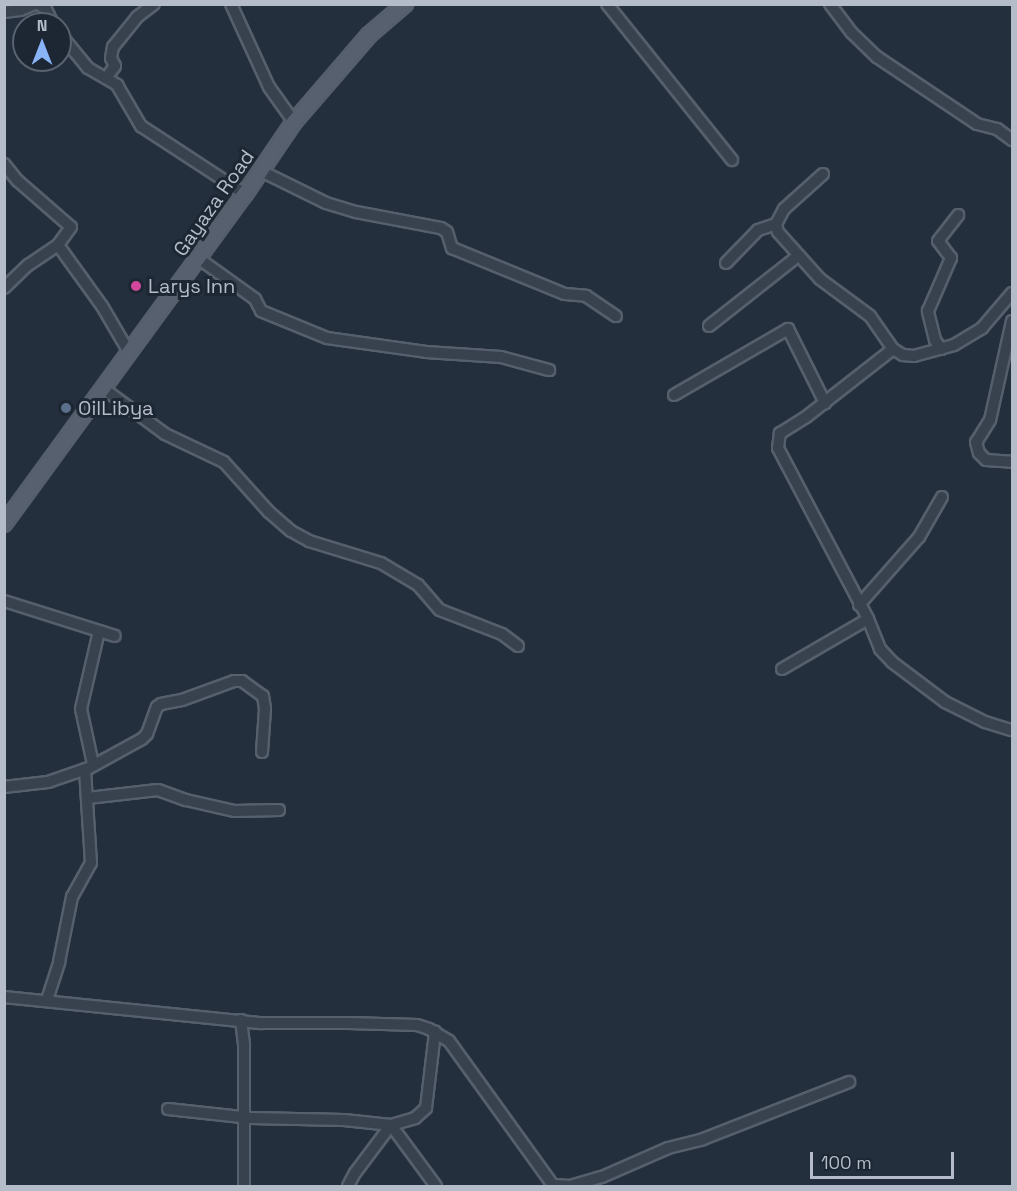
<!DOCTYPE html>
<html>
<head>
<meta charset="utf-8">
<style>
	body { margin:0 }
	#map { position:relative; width:1017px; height:1191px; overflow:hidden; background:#242f3e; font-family:"Space Grotesk",sans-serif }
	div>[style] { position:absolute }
	.roads { filter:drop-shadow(2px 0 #565f6c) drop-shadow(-2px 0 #565f6c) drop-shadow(0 2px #565f6c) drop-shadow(0 -2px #565f6c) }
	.minor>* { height:10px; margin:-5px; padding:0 5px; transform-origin:5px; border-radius:5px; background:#38414e }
	.major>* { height:14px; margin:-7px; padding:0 7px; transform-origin:7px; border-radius:7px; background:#56606e }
	.dots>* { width:16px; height:16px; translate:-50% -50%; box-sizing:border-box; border:3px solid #1d2633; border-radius:50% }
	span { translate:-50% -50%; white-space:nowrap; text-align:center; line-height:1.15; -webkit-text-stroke:6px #1d2633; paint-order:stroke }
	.street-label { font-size:20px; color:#b4bcc9 }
	.poi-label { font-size:20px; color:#b4bcc9 }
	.left { translate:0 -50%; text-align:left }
	.frame { position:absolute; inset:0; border:6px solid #b4bcc9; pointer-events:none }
	.north { position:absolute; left:12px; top:12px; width:60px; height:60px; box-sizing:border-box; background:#1d2633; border:2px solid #59626f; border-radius:50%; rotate:0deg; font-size:16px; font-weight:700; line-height:24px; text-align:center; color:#b4bcc9 }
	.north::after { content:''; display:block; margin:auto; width:21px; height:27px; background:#8ab4f8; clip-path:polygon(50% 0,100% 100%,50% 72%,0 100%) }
	.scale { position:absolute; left:810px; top:1152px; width:144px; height:27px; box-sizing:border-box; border:3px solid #b4bcc9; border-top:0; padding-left:8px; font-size:18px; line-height:21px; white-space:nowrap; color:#b4bcc9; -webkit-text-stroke:4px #1d2633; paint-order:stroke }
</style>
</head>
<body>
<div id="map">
	<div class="roads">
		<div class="minor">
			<i style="left:38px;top:4px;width:9px;rotate:32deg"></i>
			<i style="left:46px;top:9px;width:17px;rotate:65deg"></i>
			<i style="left:231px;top:4px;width:91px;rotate:65.4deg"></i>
			<i style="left:269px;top:87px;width:43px;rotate:54.5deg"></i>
			<i style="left:607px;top:4px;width:200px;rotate:51.3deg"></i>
			<i style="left:830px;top:4px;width:36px;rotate:53deg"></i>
			<i style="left:852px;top:33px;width:35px;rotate:44deg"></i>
			<i style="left:877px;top:57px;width:120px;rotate:33.8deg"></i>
			<i style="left:977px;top:124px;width:21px;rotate:14deg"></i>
			<i style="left:997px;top:129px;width:19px;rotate:36deg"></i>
			<i style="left:4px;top:12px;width:16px;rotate:-7deg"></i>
			<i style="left:20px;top:10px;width:16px;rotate:-22deg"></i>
			<i style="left:60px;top:34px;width:44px;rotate:50.5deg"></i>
			<i style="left:88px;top:68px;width:34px;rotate:30deg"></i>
			<i style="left:117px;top:85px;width:48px;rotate:59.7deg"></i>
			<i style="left:141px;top:126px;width:124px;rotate:33.2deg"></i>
			<i style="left:106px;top:78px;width:15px;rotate:-53deg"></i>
			<i style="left:115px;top:66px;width:9px;rotate:-117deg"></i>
			<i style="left:111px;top:58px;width:11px;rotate:-80deg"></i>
			<i style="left:113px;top:47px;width:38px;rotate:-51deg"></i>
			<i style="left:137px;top:17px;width:21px;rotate:-37deg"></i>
			<i style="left:4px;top:164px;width:22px;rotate:51deg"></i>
			<i style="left:18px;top:181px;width:70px;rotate:41deg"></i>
			<i style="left:71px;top:227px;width:22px;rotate:126deg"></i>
			<i style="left:58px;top:245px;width:36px;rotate:146deg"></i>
			<i style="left:28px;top:265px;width:33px;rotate:136deg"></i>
			<i style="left:261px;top:171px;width:72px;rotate:26.2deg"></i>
			<i style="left:326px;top:203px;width:31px;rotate:17deg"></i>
			<i style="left:356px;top:212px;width:86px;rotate:10.7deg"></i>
			<i style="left:441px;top:228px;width:7px;rotate:34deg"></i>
			<i style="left:447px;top:232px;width:17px;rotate:73deg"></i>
			<i style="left:452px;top:248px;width:122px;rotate:22.2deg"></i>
			<i style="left:565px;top:294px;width:21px;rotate:5deg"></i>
			<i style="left:586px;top:296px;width:36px;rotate:34deg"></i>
			<i style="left:823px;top:174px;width:52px;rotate:138.1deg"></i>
			<i style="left:784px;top:209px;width:17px;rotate:118deg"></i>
			<i style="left:776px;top:224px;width:8px;rotate:76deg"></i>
			<i style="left:778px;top:232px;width:63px;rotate:48.2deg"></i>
			<i style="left:820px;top:279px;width:62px;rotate:36.5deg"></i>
			<i style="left:870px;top:316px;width:40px;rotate:55.1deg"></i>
			<i style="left:893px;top:349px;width:12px;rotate:31deg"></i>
			<i style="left:903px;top:355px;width:11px;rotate:5deg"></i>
			<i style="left:914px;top:356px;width:41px;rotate:-15.4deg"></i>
			<i style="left:954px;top:345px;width:33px;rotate:-31deg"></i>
			<i style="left:982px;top:328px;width:46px;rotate:-49.4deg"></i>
			<i style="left:58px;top:245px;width:75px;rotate:54.2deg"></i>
			<i style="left:102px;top:306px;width:53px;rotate:59.6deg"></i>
			<i style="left:198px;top:258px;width:70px;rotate:35.7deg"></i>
			<i style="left:255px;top:299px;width:13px;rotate:63deg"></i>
			<i style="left:261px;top:311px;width:71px;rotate:22.2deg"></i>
			<i style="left:327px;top:338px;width:100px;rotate:8deg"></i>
			<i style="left:426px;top:352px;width:75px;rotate:3.8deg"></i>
			<i style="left:501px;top:357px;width:50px;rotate:15.2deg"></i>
			<i style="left:726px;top:263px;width:46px;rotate:-45.9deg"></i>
			<i style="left:758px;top:230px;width:19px;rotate:-18deg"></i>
			<i style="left:1012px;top:321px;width:101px;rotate:102.5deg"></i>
			<i style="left:990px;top:420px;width:26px;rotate:122deg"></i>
			<i style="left:976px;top:442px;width:11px;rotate:75deg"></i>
			<i style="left:979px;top:453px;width:10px;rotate:45deg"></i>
			<i style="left:986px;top:460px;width:26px;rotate:4deg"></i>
			<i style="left:709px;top:326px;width:113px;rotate:-38.2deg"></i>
			<i style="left:893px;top:349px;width:110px;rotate:142deg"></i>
			<i style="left:806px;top:417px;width:31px;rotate:148deg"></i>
			<i style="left:780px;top:433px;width:15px;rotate:98deg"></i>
			<i style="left:778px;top:448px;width:193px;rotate:62.2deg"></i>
			<i style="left:868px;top:619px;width:32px;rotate:68deg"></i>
			<i style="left:880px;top:649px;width:18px;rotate:47deg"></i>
			<i style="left:892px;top:662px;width:66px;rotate:37deg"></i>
			<i style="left:945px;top:702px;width:45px;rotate:26.6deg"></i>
			<i style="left:985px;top:722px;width:28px;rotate:17deg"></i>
			<i style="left:941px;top:349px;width:11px;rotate:-124deg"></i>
			<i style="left:935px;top:340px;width:30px;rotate:-104deg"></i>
			<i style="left:928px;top:311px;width:58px;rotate:-66.5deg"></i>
			<i style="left:951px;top:258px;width:21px;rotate:-127deg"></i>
			<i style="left:938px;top:241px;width:33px;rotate:-52deg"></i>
			<i style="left:104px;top:389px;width:76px;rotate:36.4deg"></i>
			<i style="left:165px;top:434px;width:65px;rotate:25.4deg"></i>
			<i style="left:224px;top:462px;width:67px;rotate:48deg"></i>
			<i style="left:269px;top:512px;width:29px;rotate:41deg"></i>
			<i style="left:291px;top:531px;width:21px;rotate:29deg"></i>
			<i style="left:309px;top:541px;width:75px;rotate:17deg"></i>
			<i style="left:381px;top:563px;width:43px;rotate:30.7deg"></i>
			<i style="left:418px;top:585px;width:33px;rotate:49deg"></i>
			<i style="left:440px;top:610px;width:66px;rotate:21.2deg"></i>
			<i style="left:502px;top:634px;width:20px;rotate:37deg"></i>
			<i style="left:674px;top:395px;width:132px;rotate:-30.1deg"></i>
			<i style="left:788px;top:329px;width:83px;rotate:63.4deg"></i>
			<i style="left:4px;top:601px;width:116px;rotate:17.5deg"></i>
			<i style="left:859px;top:605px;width:91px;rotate:-48.6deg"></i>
			<i style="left:919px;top:537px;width:46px;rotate:-60.1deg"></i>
			<i style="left:782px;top:669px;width:99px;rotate:-30.2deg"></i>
			<i style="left:93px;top:764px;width:56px;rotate:-102.3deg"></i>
			<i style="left:81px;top:709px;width:80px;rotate:-77deg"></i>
			<i style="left:4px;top:787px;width:44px;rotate:-6.5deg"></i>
			<i style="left:48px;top:782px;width:43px;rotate:-18.9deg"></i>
			<i style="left:89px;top:768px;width:60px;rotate:-28.7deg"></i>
			<i style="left:142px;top:739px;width:7px;rotate:-45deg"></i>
			<i style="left:147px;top:734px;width:29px;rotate:-70deg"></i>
			<i style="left:157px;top:707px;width:5px;rotate:-37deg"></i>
			<i style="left:161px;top:704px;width:21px;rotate:-11deg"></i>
			<i style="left:182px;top:700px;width:55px;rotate:-20.1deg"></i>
			<i style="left:234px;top:681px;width:8px"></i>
			<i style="left:242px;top:681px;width:26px;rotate:36deg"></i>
			<i style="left:263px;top:696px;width:13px;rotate:81deg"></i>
			<i style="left:265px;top:709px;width:43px;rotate:94deg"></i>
			<i style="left:88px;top:798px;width:70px;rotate:-6.5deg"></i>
			<i style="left:158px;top:790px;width:30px;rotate:20deg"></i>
			<i style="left:186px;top:800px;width:49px;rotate:12.9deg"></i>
			<i style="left:234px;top:811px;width:45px;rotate:-1.3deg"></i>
			<i style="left:4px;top:997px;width:259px;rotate:5.8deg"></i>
			<i style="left:262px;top:1023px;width:87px"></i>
			<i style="left:349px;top:1023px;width:68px;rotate:1.7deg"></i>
			<i style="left:417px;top:1025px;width:13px;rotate:18deg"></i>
			<i style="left:429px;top:1029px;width:23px;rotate:31deg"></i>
			<i style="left:449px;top:1041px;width:178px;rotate:54.2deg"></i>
			<i style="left:553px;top:1185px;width:17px;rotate:3deg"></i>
			<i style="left:570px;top:1186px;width:33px;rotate:-16deg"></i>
			<i style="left:602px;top:1177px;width:72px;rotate:-23.7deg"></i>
			<i style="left:668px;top:1148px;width:36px;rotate:-14deg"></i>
			<i style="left:703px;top:1139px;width:157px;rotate:-21.3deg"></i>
			<i style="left:47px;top:1000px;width:40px;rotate:-72deg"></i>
			<i style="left:59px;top:962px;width:66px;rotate:-78.7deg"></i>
			<i style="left:72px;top:897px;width:39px;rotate:-61deg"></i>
			<i style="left:91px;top:863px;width:94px;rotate:-93.7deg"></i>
			<i style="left:241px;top:1020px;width:26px;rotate:83deg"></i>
			<i style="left:244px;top:1046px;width:140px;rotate:90deg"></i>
			<i style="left:168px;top:1109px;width:83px;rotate:6.2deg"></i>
			<i style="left:251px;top:1118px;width:93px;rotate:1.2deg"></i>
			<i style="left:344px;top:1120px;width:47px;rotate:6.1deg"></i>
			<i style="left:391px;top:1125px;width:76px;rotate:53.6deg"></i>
			<i style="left:348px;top:1186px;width:15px;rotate:-62deg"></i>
			<i style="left:355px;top:1173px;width:60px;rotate:-53.1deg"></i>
			<i style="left:391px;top:1125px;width:25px;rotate:-16deg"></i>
			<i style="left:415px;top:1118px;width:15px;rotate:-42deg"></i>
			<i style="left:426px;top:1108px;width:77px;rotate:-83.2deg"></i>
		</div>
		<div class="major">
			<i style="left:4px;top:524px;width:409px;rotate:-53.9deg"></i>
			<i style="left:245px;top:194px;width:87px;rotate:-55.8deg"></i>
			<i style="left:294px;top:122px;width:115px;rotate:-49.2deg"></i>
			<i style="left:369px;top:35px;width:48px;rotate:-40.7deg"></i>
		</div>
	</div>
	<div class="dots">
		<i style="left:136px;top:286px;background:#d1479c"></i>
		<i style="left:66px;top:408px;background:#5c6f8a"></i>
	</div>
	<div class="street-label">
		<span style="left:214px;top:203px;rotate:-55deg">Gayaza Road</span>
	</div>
	<div class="poi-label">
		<span class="left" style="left:148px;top:286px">Larys Inn</span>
		<span class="left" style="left:78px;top:408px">OilLibya</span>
	</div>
	<div class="frame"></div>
	<div class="north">N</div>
	<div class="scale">100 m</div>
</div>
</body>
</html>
